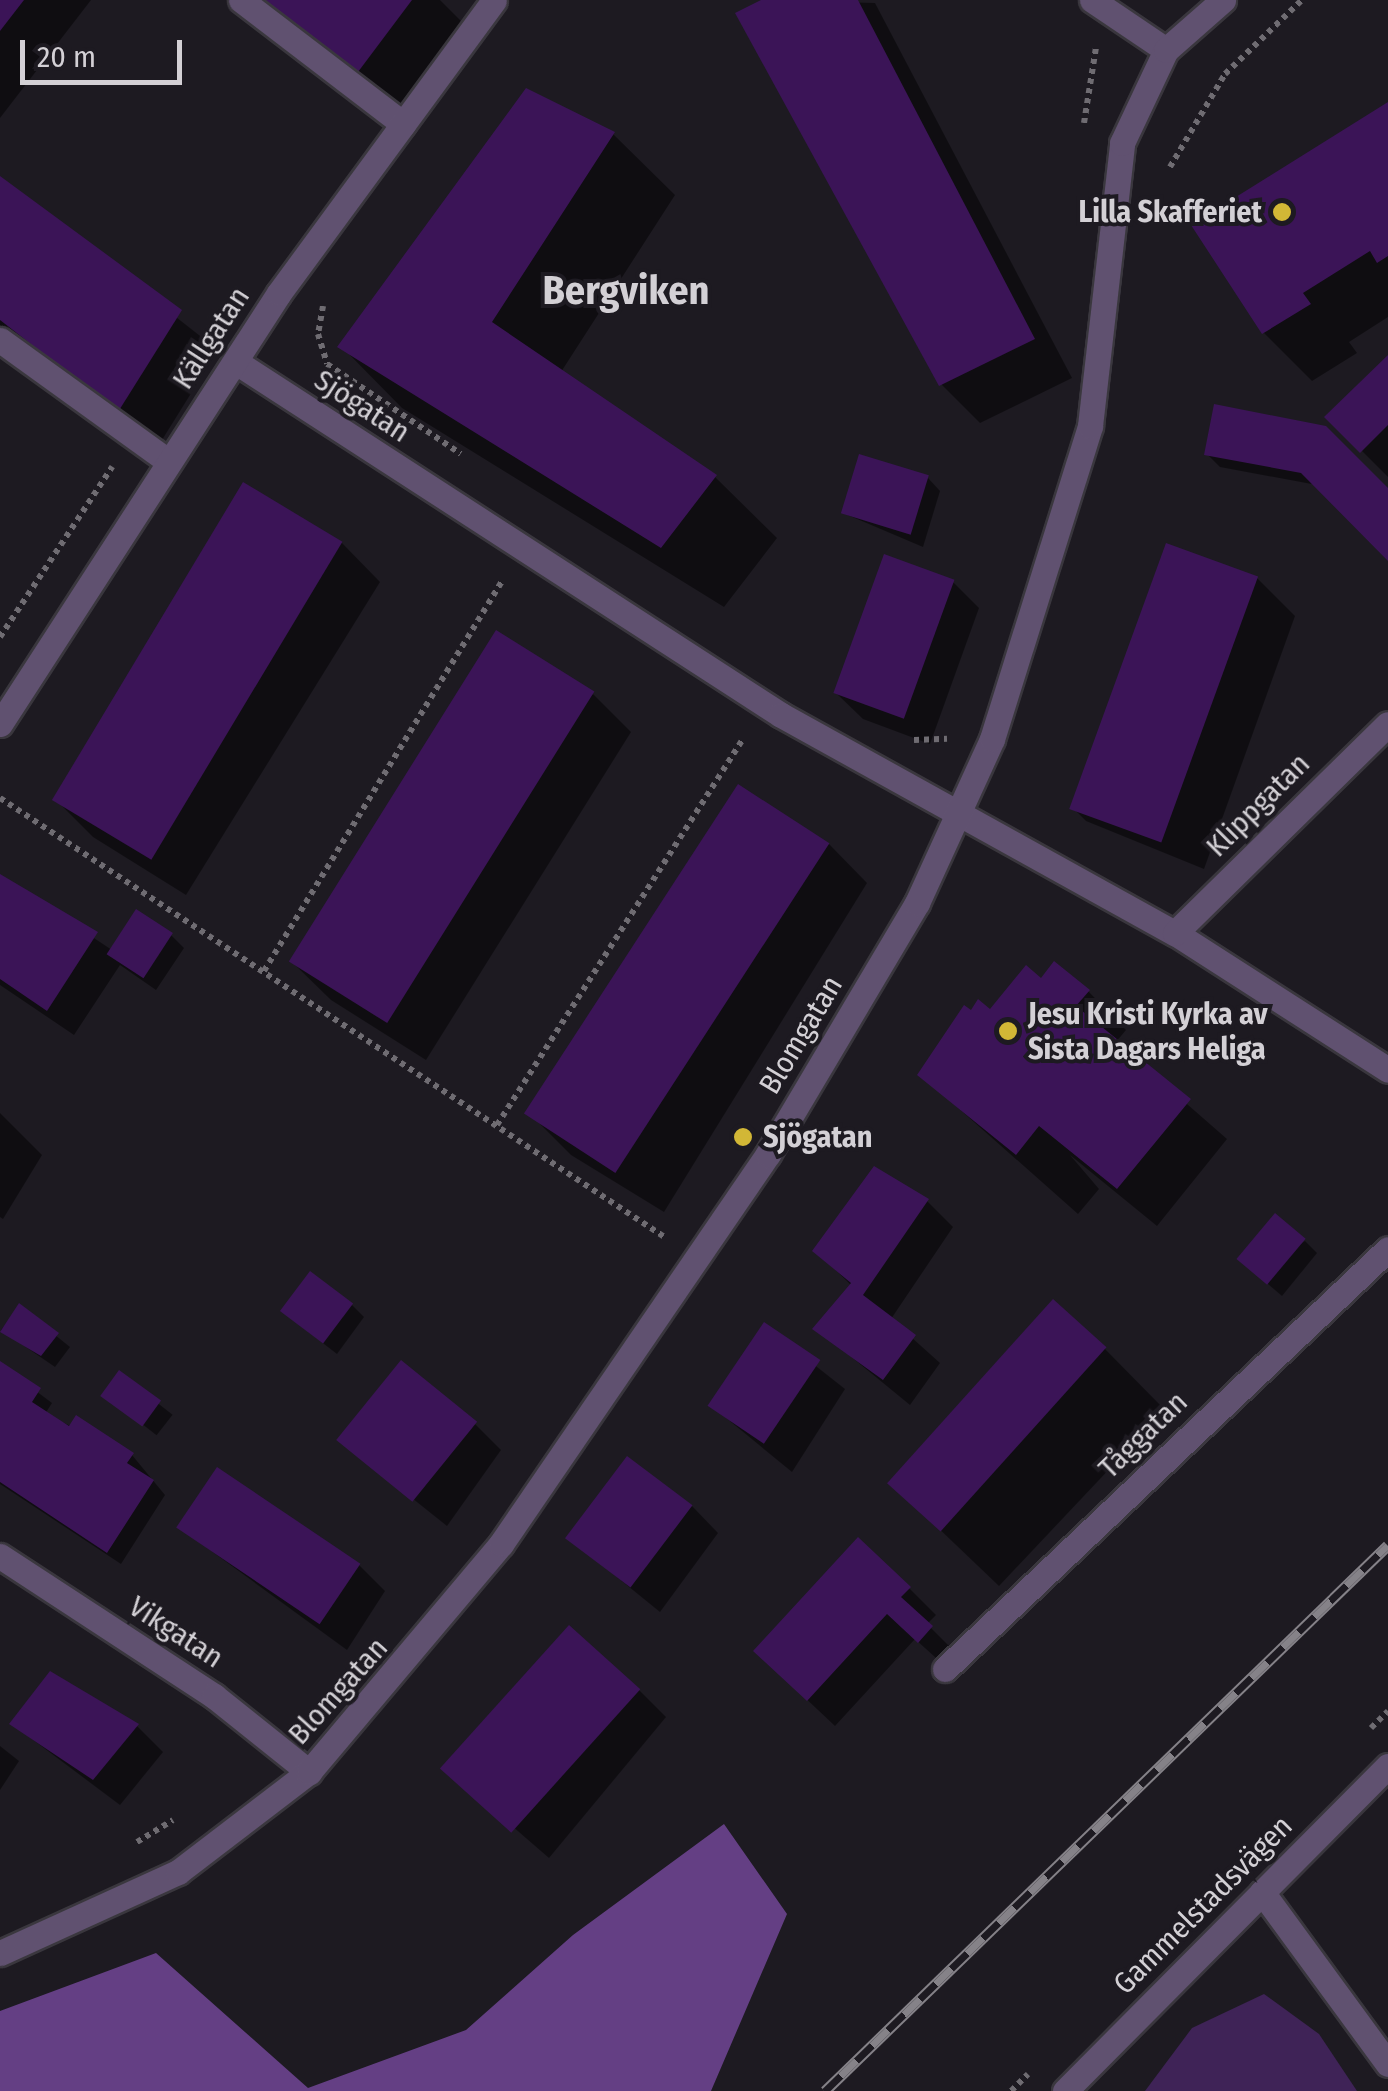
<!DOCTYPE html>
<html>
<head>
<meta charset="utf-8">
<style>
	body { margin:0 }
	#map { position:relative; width:1388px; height:2091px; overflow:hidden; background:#1d1a21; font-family:"Fira Sans Condensed",sans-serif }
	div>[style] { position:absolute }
	.green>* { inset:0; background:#3f2357 }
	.forest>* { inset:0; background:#643f84 }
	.shadow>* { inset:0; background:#0007; transform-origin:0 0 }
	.building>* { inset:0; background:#3b1457; transform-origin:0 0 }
	.path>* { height:6px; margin-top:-3px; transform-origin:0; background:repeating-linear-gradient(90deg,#6f6c72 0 5px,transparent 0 10px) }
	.roads { filter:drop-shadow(2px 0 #3a373e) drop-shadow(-2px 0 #3a373e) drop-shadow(0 2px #3a373e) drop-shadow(0 -2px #3a373e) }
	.minor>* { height:25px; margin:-12.5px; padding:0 12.5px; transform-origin:12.5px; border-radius:12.5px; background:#605170 }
	.rail>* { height:11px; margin-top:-5.5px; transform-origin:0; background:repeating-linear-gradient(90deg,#1d1a21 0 22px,#858288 0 44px); box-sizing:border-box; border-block:2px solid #858288 }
	.dots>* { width:28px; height:28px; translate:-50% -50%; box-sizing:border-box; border:5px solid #1d1a21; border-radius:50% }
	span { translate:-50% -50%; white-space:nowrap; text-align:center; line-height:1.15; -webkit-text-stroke:8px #1d1a21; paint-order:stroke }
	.poi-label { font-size:30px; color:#d3d0d5; font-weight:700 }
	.right { translate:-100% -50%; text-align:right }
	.left { translate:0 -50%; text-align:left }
	.street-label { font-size:30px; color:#d3d0d5 }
	.district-label { font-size:40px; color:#d3d0d5; font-weight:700 }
	.scale { position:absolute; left:20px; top:40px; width:162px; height:45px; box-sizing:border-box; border:5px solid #d3d0d5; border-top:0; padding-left:12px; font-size:30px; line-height:35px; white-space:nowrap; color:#d3d0d5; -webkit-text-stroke:8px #1d1a21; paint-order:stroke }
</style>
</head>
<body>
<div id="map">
	<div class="green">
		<i style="clip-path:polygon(1264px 1994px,1319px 2034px,1357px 2091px,1145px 2091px,1192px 2028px)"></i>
	</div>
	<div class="forest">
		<i style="clip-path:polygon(724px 1824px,787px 1914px,711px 2091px,0 2091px,0 2011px,156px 1953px,308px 2088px,466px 2030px,573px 1935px)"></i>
	</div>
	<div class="shadow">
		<i style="clip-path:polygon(0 0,91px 0,0 118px)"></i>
		<i style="clip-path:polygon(254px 0,440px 0,462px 22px,397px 109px)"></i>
		<i style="clip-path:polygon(766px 0,875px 3px,1072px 378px,980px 423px,942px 385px,738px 14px)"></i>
		<i style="clip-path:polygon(1388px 105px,1388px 317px,1349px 342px,1357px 353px,1312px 381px,1264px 333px,1195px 225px)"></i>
		<i style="clip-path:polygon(613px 134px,675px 195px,561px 372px,715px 477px,777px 538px,724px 607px,402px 408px,341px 346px)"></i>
		<i style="clip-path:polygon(0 179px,218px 350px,157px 448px,0 326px)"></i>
		<i style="clip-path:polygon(1388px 358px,1388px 477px,1362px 451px)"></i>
		<i style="clip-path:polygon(1216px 407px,1388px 492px,1388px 557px,1317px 485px,1220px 467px,1207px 454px)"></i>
		<i style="clip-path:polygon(928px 478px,940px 491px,923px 547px,843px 513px)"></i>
		<i style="clip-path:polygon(244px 485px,342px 543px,380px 582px,186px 895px,93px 837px,54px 798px)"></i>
		<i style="clip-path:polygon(1257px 578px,1295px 616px,1204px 869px,1086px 821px,1073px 808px)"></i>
		<i style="clip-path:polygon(953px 582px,979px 608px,930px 744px,863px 719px,836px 693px)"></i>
		<i style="clip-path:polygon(593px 694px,631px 732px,426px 1060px,331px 1000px,292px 962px)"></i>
		<i style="clip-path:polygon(829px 844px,867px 883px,664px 1212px,571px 1155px,533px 1117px)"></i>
		<i style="clip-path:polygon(0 876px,112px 950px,171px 935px,184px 948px,156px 990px,120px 965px,74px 1035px,0 985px)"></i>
		<i style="clip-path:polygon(1041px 981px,1088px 991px,1126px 1030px,1116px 1042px,1227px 1139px,1157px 1226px,1070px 1155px,1099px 1189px,1078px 1214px,921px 1075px,971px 1014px,991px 1013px)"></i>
		<i style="clip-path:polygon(0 1113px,42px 1155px,3px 1219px,0 1217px)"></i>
		<i style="clip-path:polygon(927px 1201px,953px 1227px,891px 1319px,940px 1363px,910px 1405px,816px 1328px,852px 1286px,816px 1251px)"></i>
		<i style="clip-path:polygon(1305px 1241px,1317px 1253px,1282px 1296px,1253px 1271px)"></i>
		<i style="clip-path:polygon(352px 1305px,364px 1317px,337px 1354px,293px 1320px)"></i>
		<i style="clip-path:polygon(19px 1306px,70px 1347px,55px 1367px,1px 1330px)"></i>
		<i style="clip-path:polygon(765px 1326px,845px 1389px,792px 1472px,714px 1408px)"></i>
		<i style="clip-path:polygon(1104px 1348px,1165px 1410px,999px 1586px,889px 1481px)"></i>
		<i style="clip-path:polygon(0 1364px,52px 1403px,45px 1414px,132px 1455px,165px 1495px,121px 1564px,0 1484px)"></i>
		<i style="left:119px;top:1373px;width:68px;height:26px;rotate:38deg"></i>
		<i style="clip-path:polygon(475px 1424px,501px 1450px,447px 1526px,343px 1443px)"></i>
		<i style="clip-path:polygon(692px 1506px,718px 1533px,660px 1612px,570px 1539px)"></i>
		<i style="clip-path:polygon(177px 1526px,359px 1565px,385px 1591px,347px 1650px)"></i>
		<i style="clip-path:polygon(909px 1588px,936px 1615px,927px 1624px,957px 1654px,946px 1667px,915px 1639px,835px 1726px,783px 1677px)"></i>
		<i style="clip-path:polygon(639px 1690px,666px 1717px,549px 1858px,452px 1774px)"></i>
		<i style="clip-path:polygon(12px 1724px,137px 1726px,163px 1752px,120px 1805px)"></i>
		<i style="clip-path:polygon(0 1746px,19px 1761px,0 1790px)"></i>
	</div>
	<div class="building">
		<i style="clip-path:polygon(0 0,24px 0,0 31px)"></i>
		<i style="clip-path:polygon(262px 0,412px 0,358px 72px)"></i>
		<i style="clip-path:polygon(761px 0,858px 0,1035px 339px,939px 386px,735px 13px)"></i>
		<i style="clip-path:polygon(526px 88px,615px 132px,492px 322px,717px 475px,661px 548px,337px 347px)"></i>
		<i style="clip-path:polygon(1388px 102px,1388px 256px,1377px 263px,1370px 251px,1303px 293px,1311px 304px,1262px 334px,1191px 225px)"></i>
		<i style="clip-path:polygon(0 176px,182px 310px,118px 412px,0 320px)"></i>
		<i style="clip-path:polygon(1388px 355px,1388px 425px,1360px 453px,1324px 417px)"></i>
		<i style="clip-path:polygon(1214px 404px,1326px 426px,1388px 488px,1388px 561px,1301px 473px,1204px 455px)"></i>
		<i style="left:859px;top:454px;width:73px;height:62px;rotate:17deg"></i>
		<i style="left:243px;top:482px;width:116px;height:371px;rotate:31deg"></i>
		<i style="left:1166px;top:543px;width:98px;height:283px;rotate:20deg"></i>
		<i style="left:884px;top:554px;width:75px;height:148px;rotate:20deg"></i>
		<i style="left:496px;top:630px;width:116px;height:391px;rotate:32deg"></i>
		<i style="left:738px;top:784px;width:109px;height:393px;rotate:33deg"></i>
		<i style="clip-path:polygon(0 874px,98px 932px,47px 1011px,0 979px)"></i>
		<i style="left:136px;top:909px;width:44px;height:54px;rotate:33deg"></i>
		<i style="clip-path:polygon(1054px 961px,1090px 990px,1076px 1006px,1191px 1099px,1117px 1189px,1039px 1126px,1016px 1155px,917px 1075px,964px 1005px,971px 1010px,978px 999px,990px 1009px,1026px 965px,1041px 978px)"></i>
		<i style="clip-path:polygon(874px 1166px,929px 1199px,863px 1295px,916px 1335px,883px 1380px,812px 1329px,851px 1283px,812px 1251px)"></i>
		<i style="left:1275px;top:1213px;width:40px;height:60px;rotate:40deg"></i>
		<i style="left:310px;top:1271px;width:54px;height:50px;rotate:37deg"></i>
		<i style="left:1053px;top:1299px;width:72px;height:248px;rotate:42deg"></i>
		<i style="clip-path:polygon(19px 1303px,59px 1333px,41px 1356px,0 1332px)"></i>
		<i style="left:764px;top:1322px;width:68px;height:101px;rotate:34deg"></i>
		<i style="left:401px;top:1360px;width:98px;height:103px;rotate:39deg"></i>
		<i style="clip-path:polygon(0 1361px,41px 1388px,32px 1402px,69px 1426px,76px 1415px,134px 1453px,127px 1463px,154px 1480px,107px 1553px,0 1482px)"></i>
		<i style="left:119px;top:1370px;width:52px;height:32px;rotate:36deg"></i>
		<i style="left:627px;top:1456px;width:82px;height:103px;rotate:37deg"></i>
		<i style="left:217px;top:1467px;width:173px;height:73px;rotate:34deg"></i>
		<i style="clip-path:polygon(858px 1537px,911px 1587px,901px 1597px,933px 1626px,918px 1643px,887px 1614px,807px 1701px,753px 1651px)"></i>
		<i style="left:569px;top:1625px;width:96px;height:193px;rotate:42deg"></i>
		<i style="clip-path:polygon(50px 1671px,139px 1724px,93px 1780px,9px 1724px)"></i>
	</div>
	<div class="path">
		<i style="left:1084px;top:123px;width:77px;rotate:-81deg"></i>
		<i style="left:1170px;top:167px;width:108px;rotate:-59.4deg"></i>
		<i style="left:1225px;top:74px;width:107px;rotate:-43.9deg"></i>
		<i style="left:323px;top:306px;width:28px;rotate:100deg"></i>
		<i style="left:318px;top:334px;width:31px;rotate:73deg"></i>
		<i style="left:327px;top:364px;width:161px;rotate:33.9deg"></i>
		<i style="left:0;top:637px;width:204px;rotate:-56.6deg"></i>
		<i style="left:914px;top:740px;width:33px;rotate:-2deg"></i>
		<i style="left:0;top:798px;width:795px;rotate:33.45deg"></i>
		<i style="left:264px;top:971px;width:458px;rotate:-58.6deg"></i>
		<i style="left:497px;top:1125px;width:459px;rotate:-57.5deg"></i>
		<i style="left:1371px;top:1728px;width:24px;rotate:-45deg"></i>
		<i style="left:137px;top:1842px;width:42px;rotate:-31.4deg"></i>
		<i style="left:1011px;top:2091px;width:24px;rotate:-45deg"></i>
	</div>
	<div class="roads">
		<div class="minor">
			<i style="left:241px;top:0;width:204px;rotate:37.4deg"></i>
			<i style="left:1092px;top:0;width:89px;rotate:34deg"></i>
			<i style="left:0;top:340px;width:207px;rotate:35.8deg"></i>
			<i style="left:236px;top:362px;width:649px;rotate:32.93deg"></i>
			<i style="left:781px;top:715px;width:450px;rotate:29deg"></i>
			<i style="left:1175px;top:933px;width:253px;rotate:32.7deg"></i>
			<i style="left:0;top:724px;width:513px;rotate:-57.08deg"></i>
			<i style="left:279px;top:293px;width:363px;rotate:-53.7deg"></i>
			<i style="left:1175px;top:933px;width:298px;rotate:-44.5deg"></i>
			<i style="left:0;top:1556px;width:256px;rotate:33.2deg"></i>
			<i style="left:214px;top:1696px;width:122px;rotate:38.7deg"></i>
			<i style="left:945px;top:1669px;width:610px;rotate:-43.47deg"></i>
			<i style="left:1262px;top:1892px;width:213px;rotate:53.8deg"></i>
			<i style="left:0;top:1953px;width:196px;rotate:-24.5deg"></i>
			<i style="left:178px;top:1872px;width:165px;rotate:-37.4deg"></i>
			<i style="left:309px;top:1772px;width:298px;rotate:-49.9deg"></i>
			<i style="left:501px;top:1544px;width:473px;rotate:-55.6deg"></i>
			<i style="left:768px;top:1154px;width:292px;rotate:-59.3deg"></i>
			<i style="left:917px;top:903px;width:180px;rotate:-65.4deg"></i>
			<i style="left:992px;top:739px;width:328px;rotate:-72.6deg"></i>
			<i style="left:1090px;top:426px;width:285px;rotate:-83.5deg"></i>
			<i style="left:1122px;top:143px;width:103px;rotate:-64.7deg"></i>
			<i style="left:1166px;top:50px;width:76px;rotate:-41.3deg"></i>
			<i style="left:1065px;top:2091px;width:458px;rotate:-45.2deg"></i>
		</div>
	</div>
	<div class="rail">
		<i style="left:825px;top:2091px;width:784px;rotate:-44.12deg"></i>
	</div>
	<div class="dots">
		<i style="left:1282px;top:212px;background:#d2b736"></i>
		<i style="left:1008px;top:1031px;background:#d2b736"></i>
		<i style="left:743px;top:1137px;background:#d2b736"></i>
	</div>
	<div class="poi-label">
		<span class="right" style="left:1262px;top:212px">Lilla Skafferiet</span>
		<span class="left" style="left:1028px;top:1031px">Jesu Kristi Kyrka av<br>Sista Dagars Heliga</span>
		<span class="left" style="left:763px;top:1137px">Sjögatan</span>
	</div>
	<div class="street-label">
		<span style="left:211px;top:338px;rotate:-57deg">Källgatan</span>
		<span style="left:362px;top:406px;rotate:33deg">Sjögatan</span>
		<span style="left:1258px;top:805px;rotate:-45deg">Klippgatan</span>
		<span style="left:801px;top:1035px;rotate:-59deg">Blomgatan</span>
		<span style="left:1143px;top:1435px;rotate:-44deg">Tåggatan</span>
		<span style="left:176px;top:1632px;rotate:33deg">Vikgatan</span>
		<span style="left:338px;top:1691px;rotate:-48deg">Blomgatan</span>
		<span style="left:1203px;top:1905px;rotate:-45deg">Gammelstadsvägen</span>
	</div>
	<div class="district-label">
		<span style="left:626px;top:291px">Bergviken</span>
	</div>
	<div class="scale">20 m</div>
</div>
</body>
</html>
